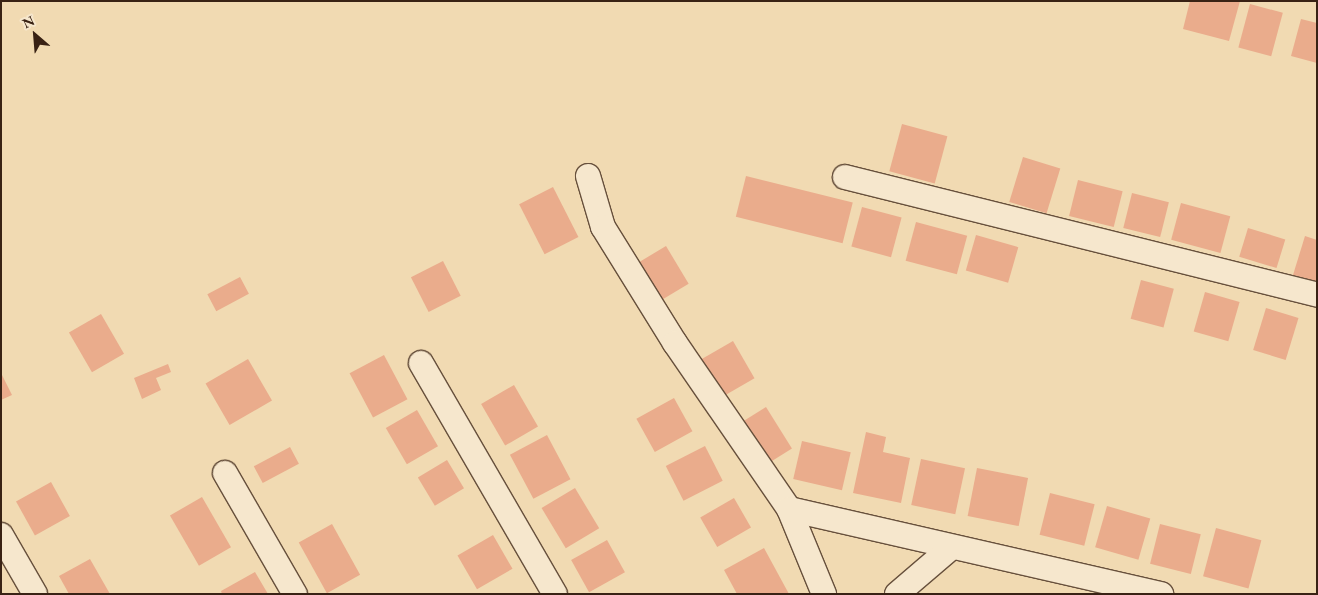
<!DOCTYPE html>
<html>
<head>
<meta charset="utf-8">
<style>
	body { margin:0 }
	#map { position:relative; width:1318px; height:595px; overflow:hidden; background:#f1dab2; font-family:"EB Garamond",serif }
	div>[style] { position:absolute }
	.building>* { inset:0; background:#eaac8c; transform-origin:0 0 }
	.roads { filter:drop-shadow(1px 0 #67503c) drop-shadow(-1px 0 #67503c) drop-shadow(0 1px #67503c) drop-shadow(0 -1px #67503c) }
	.minor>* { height:24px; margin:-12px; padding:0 12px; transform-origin:12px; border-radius:12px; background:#f6e7cd }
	span { translate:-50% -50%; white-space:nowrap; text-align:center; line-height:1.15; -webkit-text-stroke:4px #f6e7cd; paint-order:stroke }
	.frame { position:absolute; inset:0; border:2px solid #392214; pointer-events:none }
	.north { position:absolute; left:10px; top:10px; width:50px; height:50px; -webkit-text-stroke:4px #f6e7cd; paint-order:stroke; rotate:333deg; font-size:14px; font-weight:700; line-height:20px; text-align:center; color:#392214 }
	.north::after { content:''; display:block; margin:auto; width:18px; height:22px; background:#392214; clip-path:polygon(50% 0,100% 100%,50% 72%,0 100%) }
</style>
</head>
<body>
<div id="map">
	<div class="building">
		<i style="clip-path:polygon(1190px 1px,1240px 1px,1229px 41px,1183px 29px)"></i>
		<i style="left:1250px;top:4px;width:34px;height:45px;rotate:15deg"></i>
		<i style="clip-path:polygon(1301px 19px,1317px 23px,1317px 63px,1291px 56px)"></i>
		<i style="left:902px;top:124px;width:47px;height:49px;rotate:15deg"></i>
		<i style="left:1023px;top:157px;width:39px;height:47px;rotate:17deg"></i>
		<i style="left:746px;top:176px;width:110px;height:42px;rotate:14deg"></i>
		<i style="left:1078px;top:180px;width:46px;height:37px;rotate:14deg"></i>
		<i style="left:553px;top:187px;width:56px;height:38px;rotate:63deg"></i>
		<i style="left:1132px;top:193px;width:38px;height:36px;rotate:14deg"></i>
		<i style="left:1181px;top:203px;width:51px;height:38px;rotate:15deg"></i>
		<i style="left:862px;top:207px;width:41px;height:41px;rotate:15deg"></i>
		<i style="left:916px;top:222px;width:53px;height:40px;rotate:15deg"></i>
		<i style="left:1248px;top:228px;width:39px;height:30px;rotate:17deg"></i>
		<i style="left:976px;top:235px;width:44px;height:37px;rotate:16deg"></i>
		<i style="clip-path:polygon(1305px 236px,1317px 240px,1317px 282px,1293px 275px)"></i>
		<i style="left:666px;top:246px;width:44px;height:36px;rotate:59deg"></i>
		<i style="left:443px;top:261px;width:39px;height:36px;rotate:63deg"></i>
		<i style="left:240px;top:277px;width:19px;height:37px;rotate:62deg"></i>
		<i style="left:1141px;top:280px;width:34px;height:40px;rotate:15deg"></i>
		<i style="left:1205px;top:292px;width:36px;height:41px;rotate:16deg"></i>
		<i style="left:1266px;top:308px;width:34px;height:44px;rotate:17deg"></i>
		<i style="left:101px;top:314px;width:46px;height:37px;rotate:60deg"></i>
		<i style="left:733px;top:341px;width:43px;height:38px;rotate:60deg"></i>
		<i style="left:384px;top:355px;width:50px;height:39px;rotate:62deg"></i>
		<i style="left:248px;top:359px;width:48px;height:49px;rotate:60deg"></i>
		<i style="clip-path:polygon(168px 364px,171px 372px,156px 378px,161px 390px,142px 399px,134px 378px)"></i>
		<i style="clip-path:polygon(1px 373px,12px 395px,1px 400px)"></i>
		<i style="left:514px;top:385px;width:48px;height:38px;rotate:60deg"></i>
		<i style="left:674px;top:398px;width:38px;height:43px;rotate:61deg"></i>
		<i style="left:766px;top:407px;width:49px;height:33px;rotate:58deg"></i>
		<i style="left:417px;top:410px;width:42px;height:36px;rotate:60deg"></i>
		<i style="clip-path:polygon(866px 432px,886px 437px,883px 452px,910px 458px,901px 503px,853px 493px)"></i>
		<i style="left:547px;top:435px;width:50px;height:42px;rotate:62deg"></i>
		<i style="left:802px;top:441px;width:50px;height:39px;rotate:13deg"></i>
		<i style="left:705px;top:446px;width:39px;height:44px;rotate:63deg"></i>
		<i style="left:290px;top:447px;width:19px;height:41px;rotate:62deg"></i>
		<i style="left:921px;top:459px;width:45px;height:47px;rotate:12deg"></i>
		<i style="left:447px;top:460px;width:33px;height:34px;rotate:59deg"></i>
		<i style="left:977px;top:468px;width:52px;height:49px;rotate:11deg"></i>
		<i style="left:51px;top:482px;width:39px;height:40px;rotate:61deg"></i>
		<i style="left:575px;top:488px;width:47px;height:39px;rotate:59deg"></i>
		<i style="left:1050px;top:493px;width:46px;height:43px;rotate:14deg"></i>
		<i style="left:202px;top:497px;width:58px;height:37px;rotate:60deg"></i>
		<i style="left:734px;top:498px;width:34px;height:39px;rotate:60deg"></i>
		<i style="left:1107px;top:506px;width:45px;height:43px;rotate:16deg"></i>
		<i style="left:332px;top:524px;width:58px;height:38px;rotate:61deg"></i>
		<i style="left:1160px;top:524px;width:42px;height:41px;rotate:14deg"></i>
		<i style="left:1216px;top:528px;width:47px;height:50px;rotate:15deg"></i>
		<i style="left:493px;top:535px;width:39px;height:41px;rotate:60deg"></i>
		<i style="left:607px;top:540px;width:37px;height:41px;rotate:61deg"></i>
		<i style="clip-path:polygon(764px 548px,789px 594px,737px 594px,724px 570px)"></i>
		<i style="clip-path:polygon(90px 559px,110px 594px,69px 594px,59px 576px)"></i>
		<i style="clip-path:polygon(255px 572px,268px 594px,222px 594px,221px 591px)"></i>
	</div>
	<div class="roads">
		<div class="minor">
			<i style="left:588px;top:176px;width:53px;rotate:73.6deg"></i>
			<i style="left:603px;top:227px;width:137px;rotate:58.2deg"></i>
			<i style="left:675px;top:343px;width:201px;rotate:55.5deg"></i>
			<i style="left:789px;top:509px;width:92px;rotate:67.6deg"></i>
			<i style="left:845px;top:177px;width:487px;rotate:14deg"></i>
			<i style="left:421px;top:363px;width:267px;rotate:59.9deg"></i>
			<i style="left:225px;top:473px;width:140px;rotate:60deg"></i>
			<i style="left:789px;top:509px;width:382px;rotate:12.9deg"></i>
			<i style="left:1px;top:535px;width:68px;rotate:60deg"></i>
			<i style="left:897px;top:594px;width:72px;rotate:-40.5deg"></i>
		</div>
	</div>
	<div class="frame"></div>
	<div class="north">N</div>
</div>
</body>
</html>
